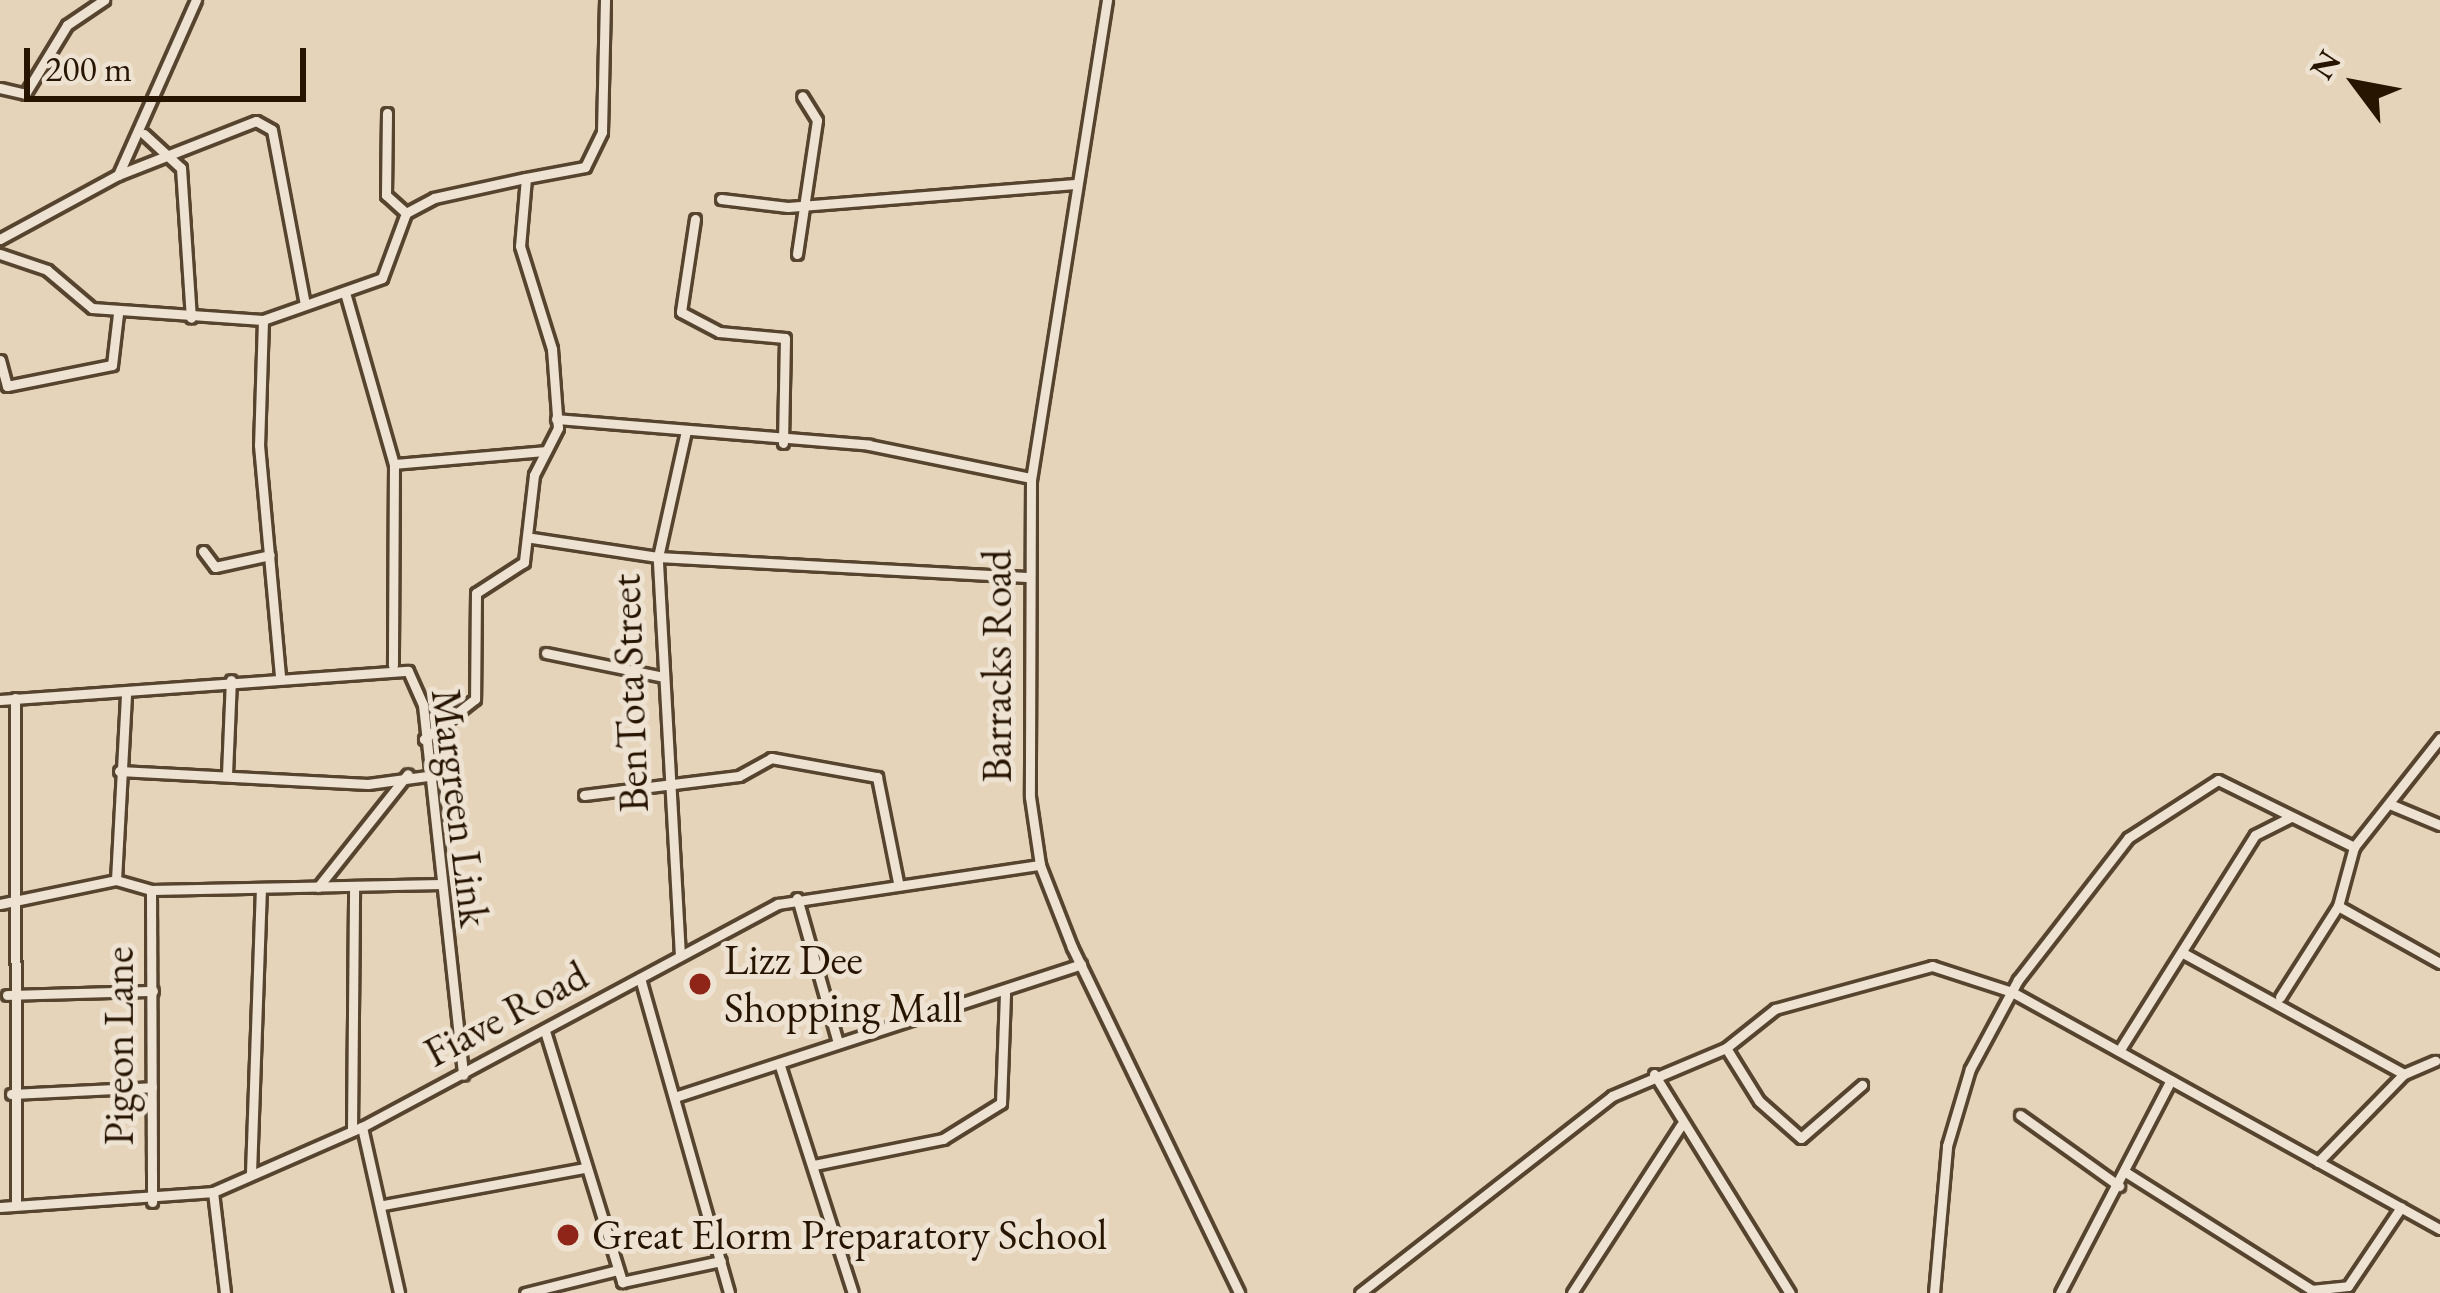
<!DOCTYPE html>
<html>
<head>
<meta charset="utf-8">
<style>
	body { margin:0 }
	#map { position:relative; width:2440px; height:1293px; overflow:hidden; background:#e5d4ba; font-family:"EB Garamond",serif }
	div>[style] { position:absolute }
	.roads { filter:drop-shadow(3px 0 #56442f) drop-shadow(-3px 0 #56442f) drop-shadow(0 3px #56442f) drop-shadow(0 -3px #56442f) }
	.minor>* { height:9px; margin:-4.5px; padding:0 4.5px; transform-origin:4.5px; border-radius:4.5px; background:#eee3d2 }
	.dots>* { width:33px; height:33px; translate:-50% -50%; box-sizing:border-box; border:6px solid #eee3d2; border-radius:50% }
	span { translate:-50% -50%; white-space:nowrap; text-align:center; line-height:1.15; -webkit-text-stroke:10px #eee3d2; paint-order:stroke }
	.street-label { font-size:42px; color:#271401 }
	.poi-label { font-size:42px; color:#271401 }
	.left { translate:0 -50%; text-align:left }
	.north { position:absolute; left:2296px; top:24px; width:120px; height:120px; -webkit-text-stroke:9px #eee3d2; paint-order:stroke; rotate:302deg; font-size:33px; font-weight:700; line-height:48px; text-align:center; color:#271401 }
	.north::after { content:''; display:block; margin:auto; width:42px; height:54px; background:#271401; clip-path:polygon(50% 0,100% 100%,50% 72%,0 100%) }
	.scale { position:absolute; left:24px; top:48px; width:282px; height:54px; box-sizing:border-box; border:6px solid #271401; border-top:0; padding-left:15px; font-size:36px; line-height:42px; white-space:nowrap; color:#271401; -webkit-text-stroke:9px #eee3d2; paint-order:stroke }
</style>
</head>
<body>
<div id="map">
	<div class="roads">
		<div class="minor">
			<i style="left:1107px;top:0;width:484px;rotate:99deg"></i>
			<i style="left:1031px;top:478px;width:319px;rotate:90.2deg"></i>
			<i style="left:1030px;top:797px;width:69px;rotate:81.6deg"></i>
			<i style="left:1040px;top:865px;width:88px;rotate:68.7deg"></i>
			<i style="left:1072px;top:947px;width:384px;rotate:64.2deg"></i>
			<i style="left:0;top:88px;width:26px;rotate:13deg"></i>
			<i style="left:25px;top:94px;width:81px;rotate:-58.7deg"></i>
			<i style="left:67px;top:25px;width:45px;rotate:-34deg"></i>
			<i style="left:387px;top:113px;width:82px;rotate:90.7deg"></i>
			<i style="left:386px;top:195px;width:27px;rotate:42deg"></i>
			<i style="left:144px;top:134px;width:50px;rotate:42.6deg"></i>
			<i style="left:181px;top:168px;width:150px;rotate:86.2deg"></i>
			<i style="left:118px;top:175px;width:148px;rotate:-21.4deg"></i>
			<i style="left:256px;top:121px;width:18px;rotate:29deg"></i>
			<i style="left:272px;top:130px;width:177px;rotate:79.3deg"></i>
			<i style="left:526px;top:178px;width:60px;rotate:-10.6deg"></i>
			<i style="left:585px;top:167px;width:39px;rotate:-64deg"></i>
			<i style="left:602px;top:132px;width:132px;rotate:-88.7deg"></i>
			<i style="left:721px;top:199px;width:67px;rotate:6.8deg"></i>
			<i style="left:788px;top:207px;width:288px;rotate:-4.6deg"></i>
			<i style="left:695px;top:219px;width:94px;rotate:98.6deg"></i>
			<i style="left:681px;top:312px;width:43px;rotate:27.8deg"></i>
			<i style="left:719px;top:332px;width:66px;rotate:5.2deg"></i>
			<i style="left:785px;top:338px;width:105px;rotate:91.1deg"></i>
			<i style="left:0;top:239px;width:134px;rotate:-28.5deg"></i>
			<i style="left:118px;top:175px;width:192px;rotate:-66deg"></i>
			<i style="left:0;top:254px;width:50px;rotate:18.8deg"></i>
			<i style="left:47px;top:270px;width:59px;rotate:40.2deg"></i>
			<i style="left:92px;top:308px;width:171px;rotate:4deg"></i>
			<i style="left:263px;top:320px;width:126px;rotate:-19.4deg"></i>
			<i style="left:382px;top:278px;width:69px;rotate:-69.7deg"></i>
			<i style="left:406px;top:213px;width:32px;rotate:-28deg"></i>
			<i style="left:434px;top:198px;width:94px;rotate:-12.3deg"></i>
			<i style="left:526px;top:178px;width:68px;rotate:95deg"></i>
			<i style="left:520px;top:246px;width:108px;rotate:72.7deg"></i>
			<i style="left:552px;top:349px;width:79px;rotate:85.7deg"></i>
			<i style="left:558px;top:428px;width:53px;rotate:117.1deg"></i>
			<i style="left:534px;top:475px;width:88px;rotate:96.6deg"></i>
			<i style="left:524px;top:562px;width:57px;rotate:147.1deg"></i>
			<i style="left:476px;top:593px;width:106px;rotate:90.5deg"></i>
			<i style="left:475px;top:699px;width:65px;rotate:141.9deg"></i>
			<i style="left:797px;top:254px;width:135px;rotate:-81.5deg"></i>
			<i style="left:817px;top:120px;width:28px;rotate:-122deg"></i>
			<i style="left:346px;top:296px;width:175px;rotate:74.1deg"></i>
			<i style="left:394px;top:464px;width:201px;rotate:90.3deg"></i>
			<i style="left:263px;top:320px;width:125px;rotate:91.8deg"></i>
			<i style="left:259px;top:445px;width:232px;rotate:84.8deg"></i>
			<i style="left:0;top:360px;width:27px;rotate:75deg"></i>
			<i style="left:7px;top:386px;width:107px;rotate:-11.3deg"></i>
			<i style="left:112px;top:365px;width:51px;rotate:-83.3deg"></i>
			<i style="left:556px;top:419px;width:314px;rotate:4.7deg"></i>
			<i style="left:869px;top:445px;width:165px;rotate:11.5deg"></i>
			<i style="left:394px;top:464px;width:152px;rotate:-4.9deg"></i>
			<i style="left:532px;top:538px;width:127px;rotate:8.6deg"></i>
			<i style="left:658px;top:557px;width:369px;rotate:3.1deg"></i>
			<i style="left:203px;top:551px;width:20px;rotate:53deg"></i>
			<i style="left:215px;top:567px;width:56px;rotate:-12.3deg"></i>
			<i style="left:546px;top:653px;width:120px;rotate:11.5deg"></i>
			<i style="left:15px;top:698px;width:507px;rotate:89.89deg"></i>
			<i style="left:0;top:700px;width:409px;rotate:-4.1deg"></i>
			<i style="left:408px;top:671px;width:37px;rotate:66deg"></i>
			<i style="left:423px;top:705px;width:372px;rotate:83.8deg"></i>
			<i style="left:119px;top:771px;width:249px;rotate:3deg"></i>
			<i style="left:368px;top:784px;width:60px;rotate:-7.7deg"></i>
			<i style="left:227px;top:774px;width:94px;rotate:-87.6deg"></i>
			<i style="left:584px;top:795px;width:156px;rotate:-7deg"></i>
			<i style="left:739px;top:776px;width:37px;rotate:-29deg"></i>
			<i style="left:771px;top:758px;width:108px;rotate:10.2deg"></i>
			<i style="left:877px;top:777px;width:107px;rotate:78.7deg"></i>
			<i style="left:2392px;top:805px;width:52px;rotate:22.6deg"></i>
			<i style="left:116px;top:880px;width:185px;rotate:-86.9deg"></i>
			<i style="left:318px;top:887px;width:144px;rotate:-51.5deg"></i>
			<i style="left:151px;top:890px;width:312px;rotate:89.8deg"></i>
			<i style="left:797px;top:898px;width:151px;rotate:74.2deg"></i>
			<i style="left:0;top:904px;width:118px;rotate:-11.7deg"></i>
			<i style="left:116px;top:880px;width:36px;rotate:16deg"></i>
			<i style="left:151px;top:890px;width:291px;rotate:-1.2deg"></i>
			<i style="left:2338px;top:906px;width:117px;rotate:29.2deg"></i>
			<i style="left:2183px;top:953px;width:252px;rotate:28.7deg"></i>
			<i style="left:680px;top:956px;width:400px;rotate:-93.2deg"></i>
			<i style="left:658px;top:557px;width:129px;rotate:-77.5deg"></i>
			<i style="left:640px;top:978px;width:327px;rotate:74.2deg"></i>
			<i style="left:7px;top:995px;width:146px;rotate:-1.6deg"></i>
			<i style="left:2280px;top:997px;width:108px;rotate:-57.5deg"></i>
			<i style="left:2338px;top:906px;width:61px;rotate:-74.8deg"></i>
			<i style="left:545px;top:1031px;width:263px;rotate:72.9deg"></i>
			<i style="left:622px;top:1282px;width:101px;rotate:-12deg"></i>
			<i style="left:1726px;top:1048px;width:62px;rotate:58.1deg"></i>
			<i style="left:1759px;top:1101px;width:56px;rotate:41.4deg"></i>
			<i style="left:1801px;top:1138px;width:81px;rotate:-41deg"></i>
			<i style="left:2119px;top:1051px;width:255px;rotate:-57.8deg"></i>
			<i style="left:2255px;top:835px;width:40px;rotate:-26.6deg"></i>
			<i style="left:780px;top:1066px;width:238px;rotate:72.2deg"></i>
			<i style="left:1654px;top:1074px;width:258px;rotate:58.2deg"></i>
			<i style="left:11px;top:1094px;width:141px;rotate:-2.8deg"></i>
			<i style="left:678px;top:1096px;width:424px;rotate:-18.1deg"></i>
			<i style="left:2020px;top:1115px;width:122px;rotate:35.6deg"></i>
			<i style="left:362px;top:1127px;width:170px;rotate:77.4deg"></i>
			<i style="left:352px;top:1130px;width:243px;rotate:-89.5deg"></i>
			<i style="left:2318px;top:1162px;width:123px;rotate:-45.7deg"></i>
			<i style="left:2404px;top:1074px;width:34px;rotate:-23deg"></i>
			<i style="left:814px;top:1165px;width:132px;rotate:-11.4deg"></i>
			<i style="left:943px;top:1139px;width:68px;rotate:-31.8deg"></i>
			<i style="left:1001px;top:1103px;width:110px;rotate:-87.9deg"></i>
			<i style="left:251px;top:1173px;width:285px;rotate:-88deg"></i>
			<i style="left:2127px;top:1173px;width:225px;rotate:32.3deg"></i>
			<i style="left:213px;top:1192px;width:102px;rotate:83.2deg"></i>
			<i style="left:383px;top:1205px;width:205px;rotate:-10.4deg"></i>
			<i style="left:0;top:1207px;width:214px;rotate:-4deg"></i>
			<i style="left:213px;top:1192px;width:163px;rotate:-23.6deg"></i>
			<i style="left:362px;top:1127px;width:472px;rotate:-28.2deg"></i>
			<i style="left:778px;top:904px;width:265px;rotate:-8.5deg"></i>
			<i style="left:2311px;top:1290px;width:37px;rotate:-6deg"></i>
			<i style="left:2348px;top:1286px;width:95px;rotate:-56.1deg"></i>
			<i style="left:525px;top:1293px;width:96px;rotate:-13.9deg"></i>
			<i style="left:1360px;top:1293px;width:320px;rotate:-38deg"></i>
			<i style="left:1612px;top:1096px;width:124px;rotate:-22.8deg"></i>
			<i style="left:1726px;top:1048px;width:63px;rotate:-38.5deg"></i>
			<i style="left:1775px;top:1009px;width:163px;rotate:-15.3deg"></i>
			<i style="left:1932px;top:966px;width:84px;rotate:18deg"></i>
			<i style="left:2012px;top:992px;width:489px;rotate:29deg"></i>
			<i style="left:1572px;top:1293px;width:200px;rotate:-57deg"></i>
			<i style="left:1934px;top:1293px;width:148px;rotate:-84.9deg"></i>
			<i style="left:1947px;top:1146px;width:80px;rotate:-73.4deg"></i>
			<i style="left:1970px;top:1069px;width:101px;rotate:-61.7deg"></i>
			<i style="left:2018px;top:980px;width:180px;rotate:-52.2deg"></i>
			<i style="left:2128px;top:838px;width:107px;rotate:-32.8deg"></i>
			<i style="left:2218px;top:780px;width:152px;rotate:26.2deg"></i>
			<i style="left:2354px;top:847px;width:139px;rotate:-51.7deg"></i>
			<i style="left:2060px;top:1293px;width:240px;rotate:-62.5deg"></i>
		</div>
	</div>
	<div class="dots">
		<i style="left:700px;top:984px;background:#8f2418"></i>
		<i style="left:568px;top:1235px;background:#8f2418"></i>
	</div>
	<div class="street-label">
		<span style="left:997px;top:666px;rotate:-90deg">Barracks Road</span>
		<span style="left:630px;top:693px;rotate:-92deg">BenTota Street</span>
		<span style="left:460px;top:808px;rotate:83deg">Margreen Link</span>
		<span style="left:506px;top:1014px;rotate:-28deg">Fiave Road</span>
		<span style="left:119px;top:1046px;rotate:-90deg">Pigeon Lane</span>
	</div>
	<div class="poi-label">
		<span class="left" style="left:724px;top:984px">Lizz Dee<br>Shopping Mall</span>
		<span class="left" style="left:592px;top:1235px">Great Elorm Preparatory School</span>
	</div>
	<div class="north">N</div>
	<div class="scale">200 m</div>
</div>
</body>
</html>
